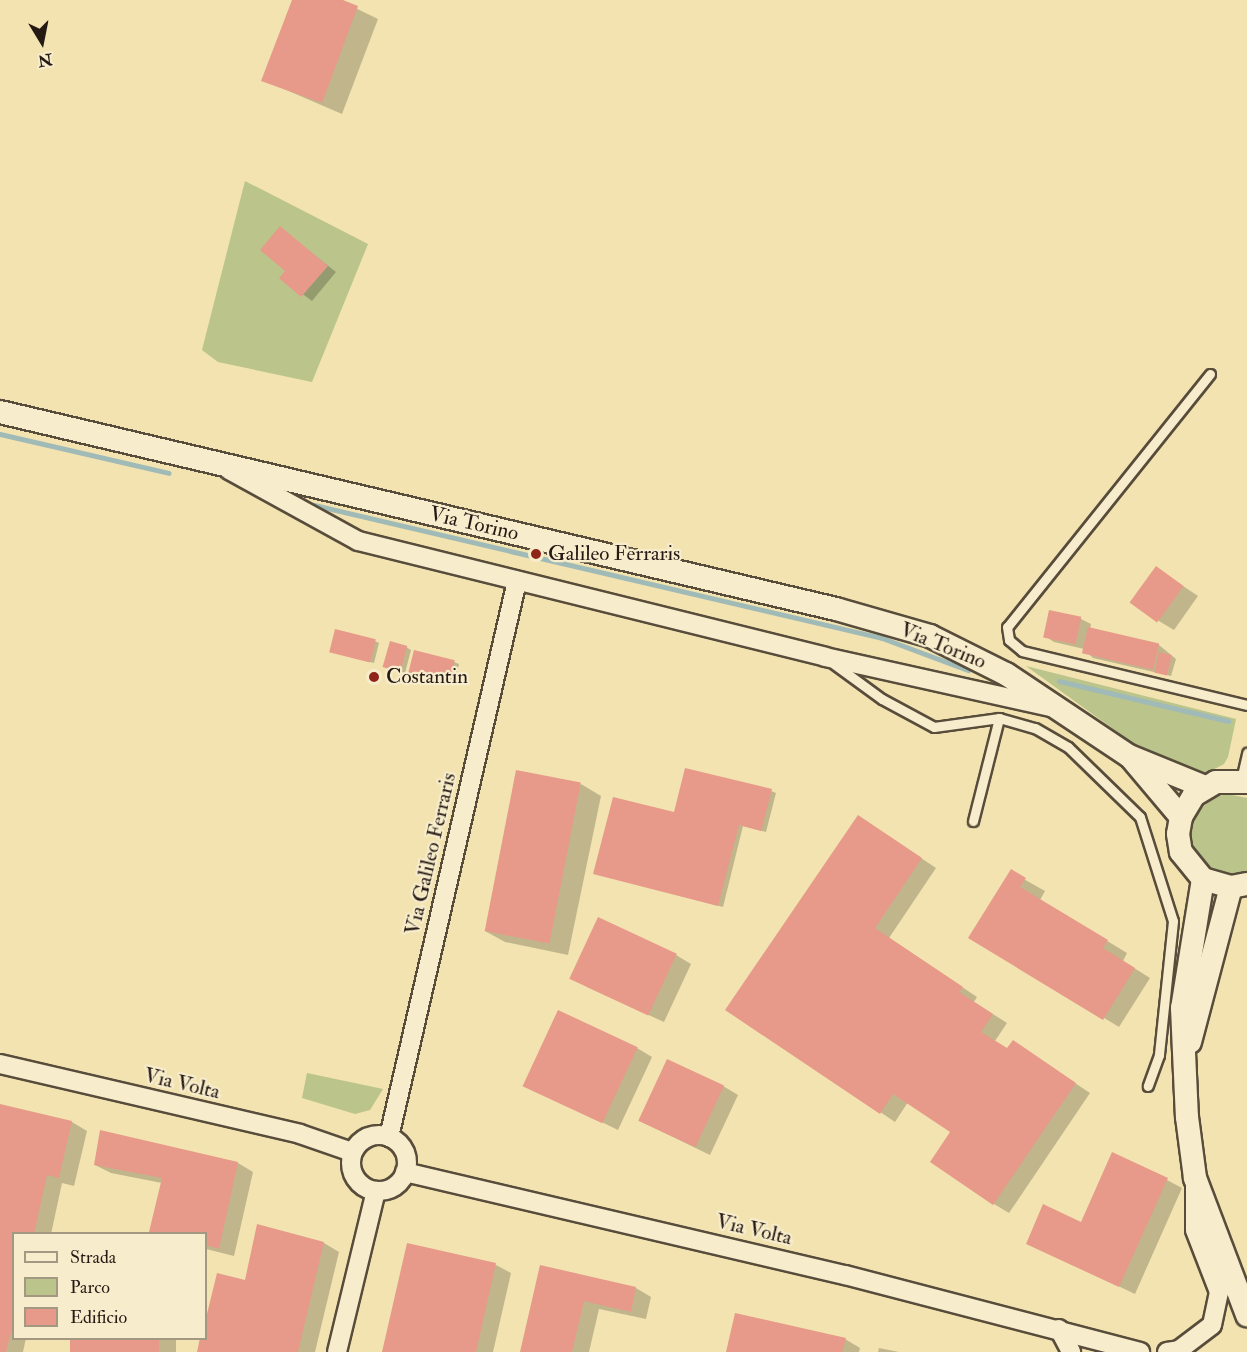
<!DOCTYPE html>
<html>
<head>
<meta charset="utf-8">
<style>
	body { margin:0 }
	#map { position:relative; width:1247px; height:1352px; overflow:hidden; background:#f2e3b0; font-family:"IM FELL Double Pica",serif }
	div>[style] { position:absolute }
	.green>* { inset:0; background:#bac48b }
	.shadow>* { inset:0; background:#0003; transform-origin:0 0 }
	.stream>* { height:5px; margin:-2.5px; padding:0 2.5px; transform-origin:2.5px; border-radius:2.5px; background:#a0bbb7 }
	.building>* { inset:0; background:#e79a89; transform-origin:0 0 }
	.roads { filter:drop-shadow(2px 0 #584c3b) drop-shadow(-2px 0 #584c3b) drop-shadow(0 2px #584c3b) drop-shadow(0 -2px #584c3b) }
	.service>* { height:9px; margin:-4.5px; padding:0 4.5px; transform-origin:4.5px; border-radius:4.5px; background:#f7edcc }
	.minor>* { height:18px; margin:-9px; padding:0 9px; transform-origin:9px; border-radius:9px; background:#f7edcc }
	.minor>.ring { margin:-9px; padding:0; box-sizing:content-box; background:none; border:18px solid #f7edcc; border-radius:50% }
	.tertiary>* { height:22px; margin:-11px; padding:0 11px; transform-origin:11px; border-radius:11px; background:#f7edcc }
	.dots>* { width:16px; height:16px; translate:-50% -50%; box-sizing:border-box; border:3px solid #f7edcc; border-radius:50% }
	span { translate:-50% -50%; white-space:nowrap; text-align:center; line-height:1.15; -webkit-text-stroke:4.5px #f7edcc; paint-order:stroke }
	.street-label { font-size:21px; color:#251914 }
	.poi-label { font-size:21px; color:#251914 }
	.left { translate:0 -50%; text-align:left }
	.legend { position:absolute; left:12px; top:1232px; width:195px; height:108px; box-sizing:border-box; background:#f7edcc; border:2px solid #a39882; margin:0; padding:8px 10px; list-style:none; font-size:18px; color:#251914 }
	.legend li { display:flex; align-items:center; gap:12px; height:30px }
	.legend b { width:30px; border:2px solid #a39882 }
	.north { position:absolute; left:12px; top:12px; width:60px; height:60px; -webkit-text-stroke:4px #f7edcc; paint-order:stroke; rotate:170deg; font-size:16px; font-weight:700; line-height:24px; text-align:center; color:#251914 }
	.north::after { content:''; display:block; margin:auto; width:21px; height:27px; background:#251914; clip-path:polygon(50% 0,100% 100%,50% 72%,0 100%) }
</style>
</head>
<body>
<div id="map">
	<div class="green">
		<i style="clip-path:polygon(245px 181px,368px 244px,312px 382px,218px 362px,202px 350px)"></i>
		<i style="clip-path:polygon(1026px 666px,1236px 719px,1228px 757px,1224px 764px,1207px 773px,1171px 766px,1134px 744px)"></i>
		<i style="clip-path:polygon(1227px 794px,1247px 798px,1247px 877px,1213px 877px,1193px 858px,1188px 831px,1192px 818px,1212px 798px)"></i>
		<i style="clip-path:polygon(307px 1073px,383px 1089px,370px 1110px,355px 1114px,302px 1098px)"></i>
	</div>
	<div class="shadow">
		<i style="clip-path:polygon(293px 0,339px 0,378px 19px,342px 114px,263px 80px)"></i>
		<i style="clip-path:polygon(280px 228px,336px 272px,312px 301px,281px 278px,287px 271px)"></i>
		<i style="clip-path:polygon(1156px 568px,1198px 596px,1174px 630px,1159px 621px)"></i>
		<i style="clip-path:polygon(1050px 612px,1081px 619px,1091px 624px,1090px 629px,1159px 645px,1176px 659px,1171px 676px,1093px 658px,1084px 649px,1054px 642px,1045px 636px)"></i>
		<i style="clip-path:polygon(375px 641px,379px 643px,374px 663px,335px 653px)"></i>
		<i style="clip-path:polygon(406px 647px,411px 650px,405px 673px,385px 666px)"></i>
		<i style="clip-path:polygon(454px 662px,459px 664px,454px 684px,414px 674px)"></i>
		<i style="clip-path:polygon(581px 784px,601px 796px,568px 955px,505px 942px,485px 931px)"></i>
		<i style="clip-path:polygon(771px 791px,776px 793px,766px 832px,743px 826px,723px 907px,595px 873px,675px 814px)"></i>
		<i style="clip-path:polygon(873px 826px,936px 868px,889px 938px,977px 997px,974px 1002px,1007px 1023px,995px 1041px,1008px 1049px,1013px 1042px,1090px 1093px,1009px 1213px,994px 1204px,952px 1132px,908px 1102px,895px 1122px,727px 1009px)"></i>
		<i style="clip-path:polygon(1011px 872px,1045px 891px,1040px 900px,1127px 953px,1123px 961px,1150px 978px,1119px 1027px,971px 937px)"></i>
		<i style="clip-path:polygon(676px 955px,691px 964px,664px 1022px,587px 987px)"></i>
		<i style="clip-path:polygon(637px 1048px,652px 1057px,618px 1130px,525px 1085px)"></i>
		<i style="clip-path:polygon(723px 1086px,738px 1095px,710px 1155px,640px 1121px)"></i>
		<i style="clip-path:polygon(0 1106px,72px 1122px,87px 1131px,74px 1186px,62px 1183px,51px 1234px,14px 1234px,14px 1338px,26px 1338px,23px 1352px,0 1352px)"></i>
		<i style="clip-path:polygon(101px 1132px,238px 1163px,253px 1172px,234px 1256px,206px 1249px,206px 1234px,151px 1231px,162px 1183px,111px 1173px,95px 1165px)"></i>
		<i style="clip-path:polygon(1167px 1180px,1182px 1188px,1135px 1294px,1028px 1243px,1082px 1224px)"></i>
		<i style="clip-path:polygon(258px 1226px,324px 1243px,339px 1252px,315px 1352px,199px 1352px,206px 1338px,218px 1275px,246px 1282px)"></i>
		<i style="clip-path:polygon(408px 1245px,496px 1265px,511px 1273px,493px 1352px,384px 1352px)"></i>
		<i style="clip-path:polygon(541px 1266px,636px 1288px,651px 1297px,646px 1319px,599px 1309px,589px 1352px,521px 1352px)"></i>
		<i style="left:72px;top:1338px;width:104px;height:14px"></i>
		<i style="clip-path:polygon(845px 1339px,860px 1348px,859px 1352px,727px 1352px)"></i>
		<i style="clip-path:polygon(879px 1348px,899px 1352px,878px 1352px)"></i>
	</div>
	<div class="stream">
		<i style="left:0;top:434px;width:173px;rotate:13deg"></i>
		<i style="left:314px;top:505px;width:583px;rotate:13.18deg"></i>
		<i style="left:882px;top:638px;width:92px;rotate:20.4deg"></i>
		<i style="left:1059px;top:681px;width:174px;rotate:13.3deg"></i>
	</div>
	<div class="building">
		<i style="clip-path:polygon(292px 0,343px 0,358px 6px,322px 103px,261px 81px)"></i>
		<i style="clip-path:polygon(280px 226px,328px 266px,301px 297px,279px 278px,285px 271px,260px 250px)"></i>
		<i style="left:1156px;top:566px;width:34px;height:45px;rotate:36deg"></i>
		<i style="left:1049px;top:610px;width:33px;height:28px;rotate:12deg"></i>
		<i style="left:1088px;top:627px;width:73px;height:27px;rotate:13deg"></i>
		<i style="left:335px;top:629px;width:42px;height:24px;rotate:14deg"></i>
		<i style="left:390px;top:641px;width:18px;height:27px;rotate:16deg"></i>
		<i style="left:414px;top:650px;width:42px;height:24px;rotate:14deg"></i>
		<i style="left:1159px;top:652px;width:13px;height:21px;rotate:13deg"></i>
		<i style="clip-path:polygon(685px 768px,772px 789px,761px 831px,739px 825px,718px 906px,593px 874px,613px 797px,674px 812px)"></i>
		<i style="left:516px;top:770px;width:66px;height:164px;rotate:11deg"></i>
		<i style="clip-path:polygon(858px 815px,922px 858px,875px 928px,963px 987px,959px 992px,993px 1014px,981px 1032px,1007px 1048px,1013px 1040px,1076px 1083px,993px 1205px,930px 1162px,950px 1132px,893px 1094px,880px 1114px,725px 1010px)"></i>
		<i style="clip-path:polygon(1011px 869px,1026px 878px,1020px 887px,1108px 940px,1103px 948px,1135px 968px,1103px 1020px,968px 938px)"></i>
		<i style="left:598px;top:917px;width:87px;height:68px;rotate:25deg"></i>
		<i style="left:558px;top:1010px;width:88px;height:84px;rotate:25deg"></i>
		<i style="left:667px;top:1059px;width:63px;height:68px;rotate:25deg"></i>
		<i style="clip-path:polygon(0 1104px,72px 1121px,59px 1178px,47px 1175px,34px 1234px,14px 1234px,14px 1321px,6px 1352px,0 1352px)"></i>
		<i style="clip-path:polygon(100px 1130px,238px 1162px,219px 1249px,206px 1245px,206px 1234px,149px 1232px,162px 1178px,94px 1165px)"></i>
		<i style="clip-path:polygon(1112px 1152px,1168px 1178px,1119px 1287px,1026px 1244px,1043px 1204px,1081px 1222px)"></i>
		<i style="clip-path:polygon(257px 1224px,324px 1242px,298px 1352px,197px 1352px,200px 1338px,206px 1338px,206px 1318px,217px 1273px,245px 1280px)"></i>
		<i style="clip-path:polygon(407px 1243px,496px 1263px,476px 1352px,382px 1352px)"></i>
		<i style="clip-path:polygon(540px 1265px,636px 1287px,631px 1312px,584px 1301px,572px 1352px,520px 1352px)"></i>
		<i style="clip-path:polygon(735px 1313px,846px 1338px,842px 1352px,726px 1352px)"></i>
		<i style="left:70px;top:1338px;width:89px;height:14px"></i>
	</div>
	<div class="roads">
		<div class="service">
			<i style="left:1210px;top:374px;width:324px;rotate:128.7deg"></i>
			<i style="left:1007px;top:627px;width:13px;rotate:81deg"></i>
			<i style="left:1009px;top:640px;width:17px;rotate:40deg"></i>
			<i style="left:1022px;top:651px;width:231px;rotate:13.5deg"></i>
			<i style="left:834px;top:664px;width:59px;rotate:36.1deg"></i>
			<i style="left:882px;top:699px;width:59px;rotate:28.3deg"></i>
			<i style="left:934px;top:727px;width:66px;rotate:-7.9deg"></i>
			<i style="left:999px;top:718px;width:37px;rotate:16deg"></i>
			<i style="left:1035px;top:728px;width:38px;rotate:30deg"></i>
			<i style="left:1068px;top:747px;width:100px;rotate:44.2deg"></i>
			<i style="left:1140px;top:817px;width:109px;rotate:72.4deg"></i>
			<i style="left:1173px;top:921px;width:135px;rotate:96deg"></i>
			<i style="left:1159px;top:1055px;width:33px;rotate:110deg"></i>
			<i style="left:1241px;top:780px;width:28px;rotate:-77deg"></i>
			<i style="left:973px;top:821px;width:106px;rotate:-75.8deg"></i>
		</div>
		<div class="minor">
			<i style="left:229px;top:470px;width:147px;rotate:28.8deg"></i>
			<i style="left:358px;top:541px;width:481px;rotate:13.9deg"></i>
			<i style="left:825px;top:657px;width:231px;rotate:12.5deg"></i>
			<i style="left:0;top:1064px;width:308px;rotate:13.1deg"></i>
			<i style="left:300px;top:1134px;width:55px;rotate:19.1deg"></i>
			<i class="ring" style="left:351px;top:1135px;width:38px;height:38px"></i>
			<i style="left:389px;top:1137px;width:571px;rotate:-77.04deg"></i>
			<i style="left:405px;top:1172px;width:452px;rotate:13.2deg"></i>
			<i style="left:845px;top:1275px;width:305px;rotate:14.6deg"></i>
			<i style="left:1059px;top:1329px;width:26px;rotate:62deg"></i>
			<i style="left:337px;top:1352px;width:166px;rotate:-76.4deg"></i>
			<i style="left:1167px;top:1352px;width:12px;rotate:-9deg"></i>
			<i style="left:1179px;top:1350px;width:41px;rotate:-37.1deg"></i>
			<i style="left:1212px;top:1325px;width:34px;rotate:-78deg"></i>
			<i style="left:1219px;top:1292px;width:66px;rotate:-111.2deg"></i>
			<i style="left:1195px;top:1230px;width:44px;rotate:-90deg"></i>
		</div>
		<div class="tertiary">
			<i style="left:0;top:412px;width:859px;rotate:13.26deg"></i>
			<i style="left:836px;top:609px;width:98px;rotate:16deg"></i>
			<i style="left:930px;top:636px;width:85px;rotate:26.6deg"></i>
			<i style="left:1006px;top:674px;width:148px;rotate:33.7deg"></i>
			<i style="left:1129px;top:756px;width:82px;rotate:22.2deg"></i>
			<i style="left:1132px;top:759px;width:76px;rotate:49.8deg"></i>
			<i style="left:1247px;top:782px;width:31px;rotate:180deg"></i>
			<i style="left:1216px;top:782px;width:26px;rotate:149deg"></i>
			<i style="left:1194px;top:795px;width:26px;rotate:121deg"></i>
			<i style="left:1181px;top:817px;width:17px;rotate:100deg"></i>
			<i style="left:1178px;top:834px;width:18px;rotate:81deg"></i>
			<i style="left:1181px;top:852px;width:35px;rotate:51deg"></i>
			<i style="left:1203px;top:879px;width:29px;rotate:16deg"></i>
			<i style="left:1231px;top:887px;width:16px;rotate:-11deg"></i>
			<i style="left:1203px;top:879px;width:131px;rotate:99.2deg"></i>
			<i style="left:1182px;top:1008px;width:109px;rotate:87.4deg"></i>
			<i style="left:1187px;top:1117px;width:62px;rotate:82.5deg"></i>
			<i style="left:1195px;top:1178px;width:147px;rotate:69.2deg"></i>
			<i style="left:1190px;top:1042px;width:160px;rotate:-75.2deg"></i>
		</div>
	</div>
	<div class="dots">
		<i style="left:536px;top:554px;background:#8f2418"></i>
		<i style="left:374px;top:677px;background:#8f2418"></i>
	</div>
	<div class="street-label">
		<span style="left:474px;top:524px;rotate:13deg">Via Torino</span>
		<span style="left:943px;top:646px;rotate:22deg">Via Torino</span>
		<span style="left:431px;top:854px;rotate:-77deg">Via Galileo Ferraris</span>
		<span style="left:182px;top:1084px;rotate:13deg">Via Volta</span>
		<span style="left:754px;top:1230px;rotate:13deg">Via Volta</span>
	</div>
	<div class="poi-label">
		<span class="left" style="left:548px;top:554px">Galileo Ferraris</span>
		<span class="left" style="left:386px;top:677px">Costantin</span>
	</div>
	<ul class="legend">
	<li><b style="height:8px;background:#f7edcc"></b>Strada</li>
	<li><b style="height:16px;background:#bac48b"></b>Parco</li>
	<li><b style="height:16px;background:#e79a89"></b>Edificio</li>
	</ul>
	<div class="north">N</div>
</div>
</body>
</html>
